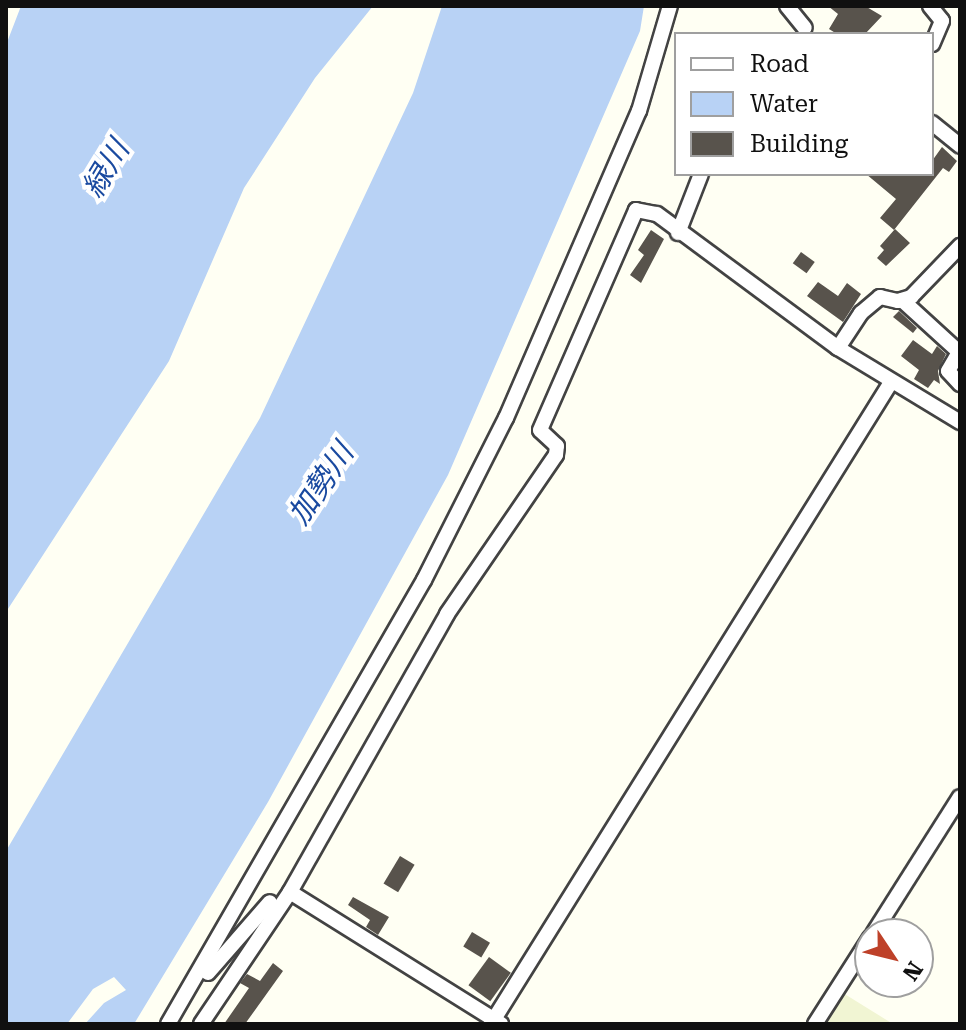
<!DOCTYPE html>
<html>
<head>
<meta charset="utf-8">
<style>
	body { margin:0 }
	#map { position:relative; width:966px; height:1030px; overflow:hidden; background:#fffff3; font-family:"Roboto Serif","Noto Sans JP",serif }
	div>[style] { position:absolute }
	.farmland>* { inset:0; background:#f1f5d3 }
	.water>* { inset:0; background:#b8d2f5 }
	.building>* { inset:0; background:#58534c; transform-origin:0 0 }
	.roads { filter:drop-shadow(2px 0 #434343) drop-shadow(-2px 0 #434343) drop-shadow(0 2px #434343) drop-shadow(0 -2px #434343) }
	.street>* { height:14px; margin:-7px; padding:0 7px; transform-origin:7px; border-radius:7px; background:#fff }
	span { translate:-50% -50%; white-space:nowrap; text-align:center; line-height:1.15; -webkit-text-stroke:8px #fff; paint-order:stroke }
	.water-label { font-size:30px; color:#1a4aa0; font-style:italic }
	.frame { position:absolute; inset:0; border:8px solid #101010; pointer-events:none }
	.legend { position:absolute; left:674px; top:32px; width:260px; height:144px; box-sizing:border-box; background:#fff; border:2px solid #9f9f9f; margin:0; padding:10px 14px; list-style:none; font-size:24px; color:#101010 }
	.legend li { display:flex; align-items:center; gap:16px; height:40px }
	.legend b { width:40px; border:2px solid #9f9f9f }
	.north { position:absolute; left:854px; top:918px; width:80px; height:80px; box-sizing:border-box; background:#fff; border:2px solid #9f9f9f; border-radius:50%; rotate:125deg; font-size:22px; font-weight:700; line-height:32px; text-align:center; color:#101010 }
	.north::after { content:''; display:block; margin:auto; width:28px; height:36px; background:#be4129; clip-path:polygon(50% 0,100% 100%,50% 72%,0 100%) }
</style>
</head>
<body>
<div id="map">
	<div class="farmland">
		<i style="clip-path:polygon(843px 993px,893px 1024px,825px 1024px)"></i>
	</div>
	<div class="water">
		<i style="clip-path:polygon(21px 6px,373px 6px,315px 78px,244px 188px,169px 361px,6px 612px,6px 45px)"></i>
		<i style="clip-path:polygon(442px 6px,644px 6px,640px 31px,448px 475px,268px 802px,134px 1024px,85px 1024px,104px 1003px,126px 990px,114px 977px,93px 989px,67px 1024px,6px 1024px,6px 851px,260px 418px,413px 93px)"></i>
	</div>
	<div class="building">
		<i style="clip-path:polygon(828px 6px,865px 6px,882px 16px,865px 34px,837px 34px,829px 29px,838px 14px)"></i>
		<i style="clip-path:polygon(942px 147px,957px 161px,949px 172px,943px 168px,894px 230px,880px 218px,896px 199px,866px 174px,932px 174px,932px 161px)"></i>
		<i style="clip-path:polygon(895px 229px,910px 243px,886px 266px,877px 258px,884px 250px,880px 246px)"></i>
		<i style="clip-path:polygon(651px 230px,664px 239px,641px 283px,630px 275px,644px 255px,638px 250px)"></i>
		<i style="left:801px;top:252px;width:17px;height:14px;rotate:36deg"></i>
		<i style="clip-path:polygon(818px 282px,838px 296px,847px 283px,861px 294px,843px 322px,807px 296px)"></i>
		<i style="clip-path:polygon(899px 311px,917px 328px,913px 333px,893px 317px)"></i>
		<i style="clip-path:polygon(913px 340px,932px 354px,937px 346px,946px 354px,938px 371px,940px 384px,934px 380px,928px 388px,914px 379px,919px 370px,901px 356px)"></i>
		<i style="left:400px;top:856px;width:17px;height:32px;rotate:31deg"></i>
		<i style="clip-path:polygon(353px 897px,389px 917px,378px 935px,366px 927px,370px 920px,348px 905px)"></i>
		<i style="left:472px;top:932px;width:21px;height:17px;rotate:31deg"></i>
		<i style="left:489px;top:957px;width:27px;height:35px;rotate:36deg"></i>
		<i style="clip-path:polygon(273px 963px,283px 971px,245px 1024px,224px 1024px,249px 988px,240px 983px,247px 974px,260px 981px)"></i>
	</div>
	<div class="roads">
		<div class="street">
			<i style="left:787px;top:6px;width:28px;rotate:51deg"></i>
			<i style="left:930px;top:6px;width:19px;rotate:51deg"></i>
			<i style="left:942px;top:21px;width:25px;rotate:113deg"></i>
			<i style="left:932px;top:123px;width:36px;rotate:39deg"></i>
			<i style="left:678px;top:233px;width:63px;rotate:-68.7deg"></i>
			<i style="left:902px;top:300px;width:77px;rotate:42.4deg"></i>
			<i style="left:959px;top:352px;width:22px;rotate:120deg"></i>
			<i style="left:948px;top:371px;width:18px;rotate:47deg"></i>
			<i style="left:838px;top:348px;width:42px;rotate:-56.7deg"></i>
			<i style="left:861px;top:313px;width:25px;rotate:-40deg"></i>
			<i style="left:880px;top:297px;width:18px;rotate:13deg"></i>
			<i style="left:898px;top:301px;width:14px;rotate:-17deg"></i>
			<i style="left:911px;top:297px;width:71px;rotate:-46.1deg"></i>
			<i style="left:290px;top:892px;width:249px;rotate:32deg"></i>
			<i style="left:873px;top:934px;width:162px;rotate:-57.6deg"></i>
			<i style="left:208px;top:973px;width:94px;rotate:-48.9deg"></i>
			<i style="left:168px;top:1024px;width:513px;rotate:-60.03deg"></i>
			<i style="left:424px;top:580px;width:182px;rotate:-63.2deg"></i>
			<i style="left:506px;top:418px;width:335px;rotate:-66.6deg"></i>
			<i style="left:639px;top:111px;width:109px;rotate:-73.6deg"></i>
			<i style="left:201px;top:1024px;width:159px;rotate:-56deg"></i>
			<i style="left:290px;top:892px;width:319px;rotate:-60.5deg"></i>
			<i style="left:447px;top:614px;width:193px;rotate:-55.6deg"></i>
			<i style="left:556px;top:455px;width:9px;rotate:-84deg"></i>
			<i style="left:557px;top:446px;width:23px;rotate:-137deg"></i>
			<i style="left:540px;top:430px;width:240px;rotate:-66.4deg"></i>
			<i style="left:636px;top:210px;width:21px;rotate:11deg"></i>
			<i style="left:657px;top:214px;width:225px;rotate:36.5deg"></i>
			<i style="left:838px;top:348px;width:143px;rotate:31.2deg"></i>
			<i style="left:491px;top:1024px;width:756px;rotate:-58.07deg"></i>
			<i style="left:815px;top:1024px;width:102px;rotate:-57.4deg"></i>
		</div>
	</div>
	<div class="water-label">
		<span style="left:106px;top:169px;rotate:-59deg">緑川</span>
		<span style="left:321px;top:484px;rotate:-56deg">加勢川</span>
	</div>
	<div class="frame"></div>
	<ul class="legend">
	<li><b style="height:10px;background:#fff"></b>Road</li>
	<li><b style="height:22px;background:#b8d2f5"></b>Water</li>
	<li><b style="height:22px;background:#58534c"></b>Building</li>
	</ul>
	<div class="north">N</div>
</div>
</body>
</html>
